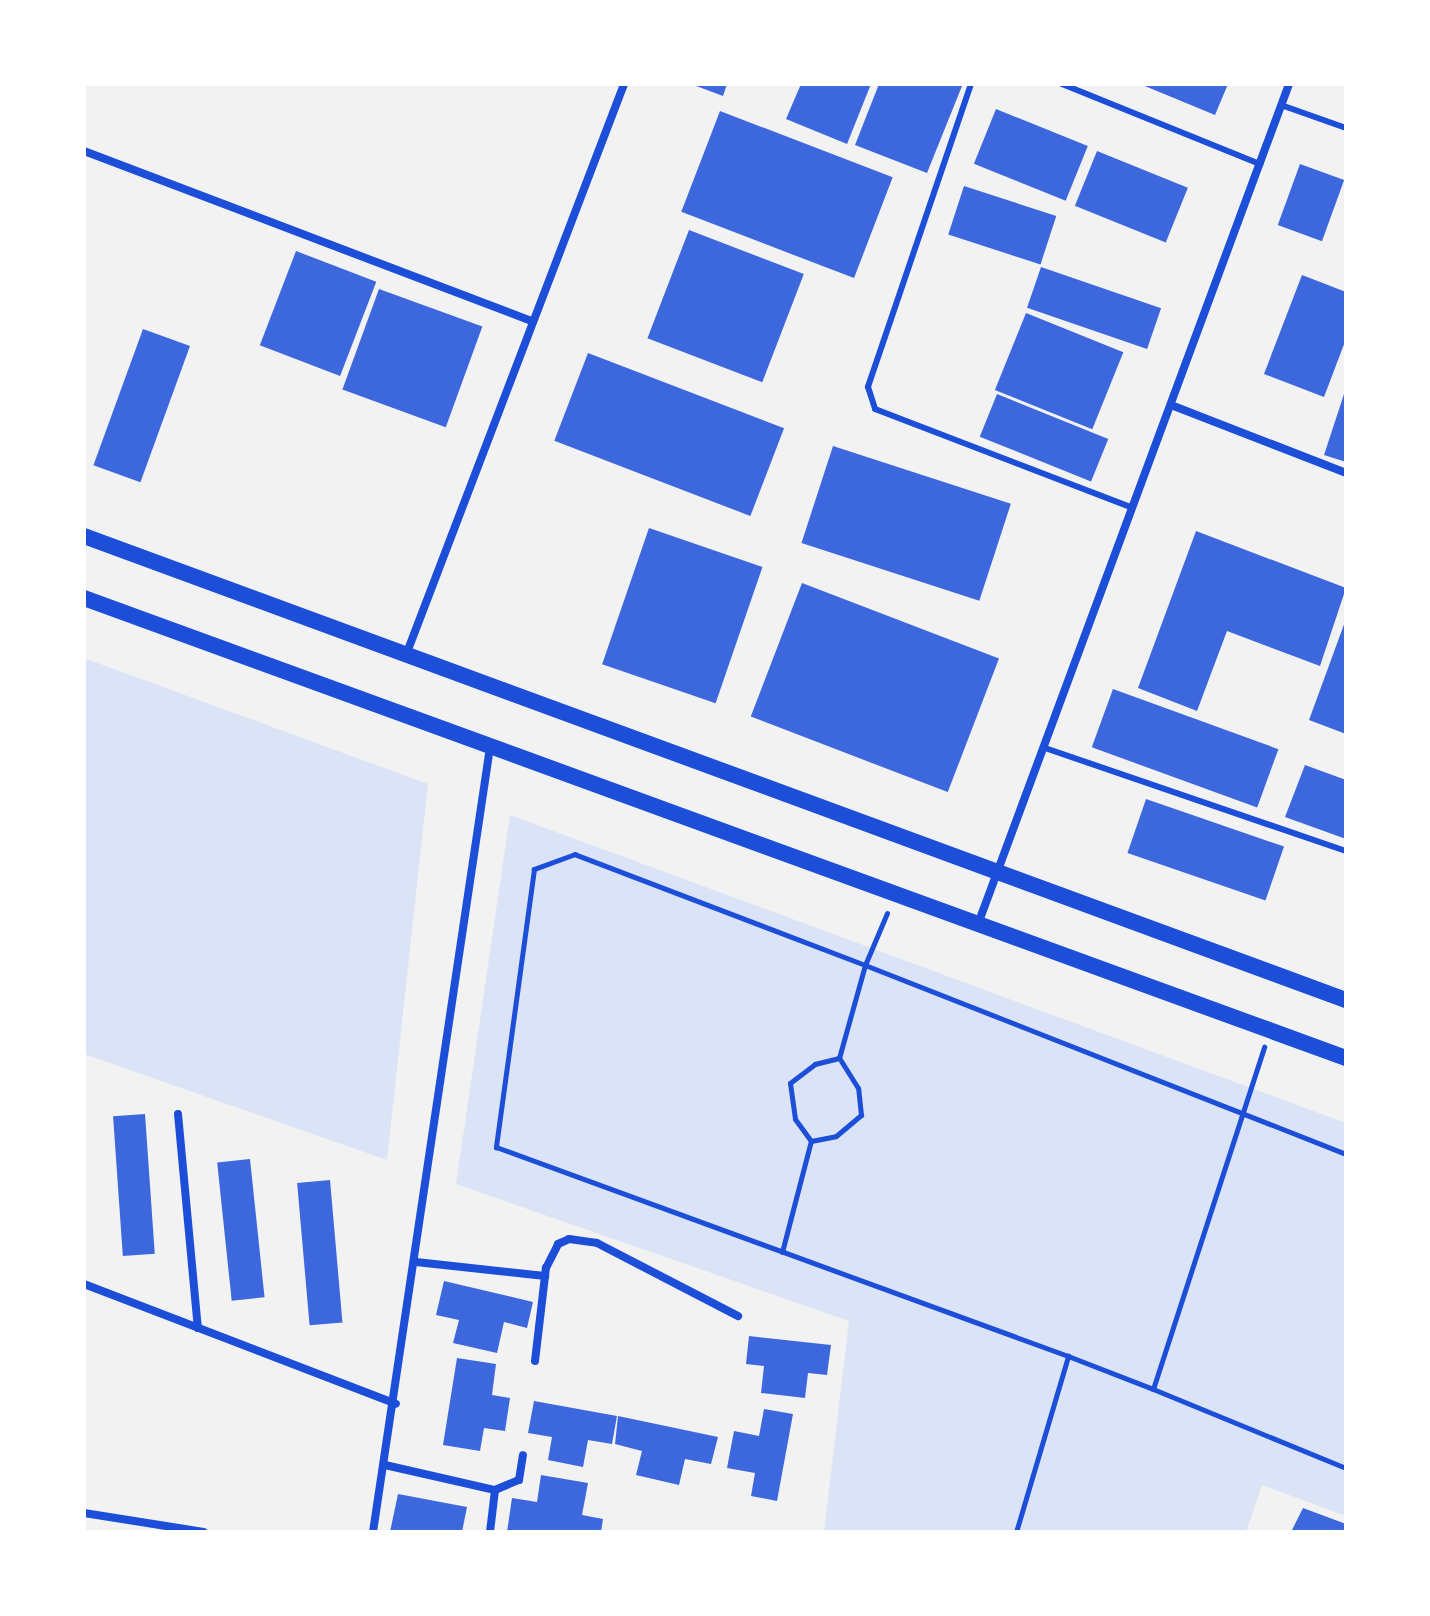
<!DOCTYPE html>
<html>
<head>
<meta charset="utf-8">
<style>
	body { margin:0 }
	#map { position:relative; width:1430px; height:1616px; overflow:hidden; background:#f2f2f2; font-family:"Playfair Display",serif }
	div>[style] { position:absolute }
	.green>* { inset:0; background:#dbe4f7 }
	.building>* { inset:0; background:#3d67dc; transform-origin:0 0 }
	.path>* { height:5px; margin:-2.5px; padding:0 2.5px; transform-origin:2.5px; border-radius:2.5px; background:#1d4ed8 }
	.service>* { height:6px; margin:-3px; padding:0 3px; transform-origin:3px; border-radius:3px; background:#1d4ed8 }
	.minor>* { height:8px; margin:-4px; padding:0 4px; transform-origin:4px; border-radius:4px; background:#1d4ed8 }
	.secondary>* { height:16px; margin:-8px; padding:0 8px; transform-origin:8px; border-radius:8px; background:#1d4ed8 }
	span { translate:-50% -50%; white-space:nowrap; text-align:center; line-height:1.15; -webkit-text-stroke:6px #fff; paint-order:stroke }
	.frame { position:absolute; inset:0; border:86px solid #fff; pointer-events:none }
</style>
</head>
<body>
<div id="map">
	<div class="green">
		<i style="clip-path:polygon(84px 658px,428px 784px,387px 1160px,84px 1054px)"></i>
		<i style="clip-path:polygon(510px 815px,1346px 1123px,1346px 1516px,1262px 1485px,1246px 1532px,824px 1532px,849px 1321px,456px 1184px)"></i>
	</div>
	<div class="building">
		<i style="clip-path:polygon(691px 84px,727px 84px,723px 96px)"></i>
		<i style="clip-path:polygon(801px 84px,871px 84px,847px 144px,786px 119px)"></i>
		<i style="clip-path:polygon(879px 84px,962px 86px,927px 173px,855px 145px)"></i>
		<i style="clip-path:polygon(1140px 84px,1228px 84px,1215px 115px)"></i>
		<i style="left:996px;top:109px;width:99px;height:59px;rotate:22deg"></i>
		<i style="left:720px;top:111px;width:185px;height:108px;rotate:21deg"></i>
		<i style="left:1097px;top:151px;width:98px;height:59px;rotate:22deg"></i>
		<i style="left:1300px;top:164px;width:47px;height:65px;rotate:20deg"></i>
		<i style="left:964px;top:186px;width:97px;height:51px;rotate:18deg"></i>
		<i style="left:689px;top:230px;width:123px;height:116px;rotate:21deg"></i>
		<i style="left:296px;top:251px;width:86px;height:101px;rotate:21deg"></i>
		<i style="left:1041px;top:267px;width:127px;height:43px;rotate:19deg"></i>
		<i style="clip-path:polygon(1302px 275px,1346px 292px,1346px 339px,1324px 397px,1264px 374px)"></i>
		<i style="left:379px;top:289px;width:110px;height:107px;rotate:20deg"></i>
		<i style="left:1026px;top:313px;width:105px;height:83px;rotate:22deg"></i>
		<i style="left:143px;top:329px;width:50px;height:145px;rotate:20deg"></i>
		<i style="left:588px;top:353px;width:210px;height:94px;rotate:21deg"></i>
		<i style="clip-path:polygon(1345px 391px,1346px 391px,1346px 462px,1324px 455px)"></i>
		<i style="left:997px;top:394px;width:120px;height:46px;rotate:22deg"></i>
		<i style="left:833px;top:446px;width:187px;height:102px;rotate:18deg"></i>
		<i style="left:649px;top:528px;width:120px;height:144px;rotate:19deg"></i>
		<i style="clip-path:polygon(1196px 531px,1346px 588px,1320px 666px,1227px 631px,1197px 711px,1138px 688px)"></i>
		<i style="left:802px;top:583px;width:211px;height:143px;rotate:21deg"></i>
		<i style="clip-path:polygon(1346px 619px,1346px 734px,1309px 720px)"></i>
		<i style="left:1113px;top:689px;width:176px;height:62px;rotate:20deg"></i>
		<i style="clip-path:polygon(1305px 765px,1346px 780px,1346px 839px,1285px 817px)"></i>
		<i style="left:1146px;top:799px;width:146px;height:57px;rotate:19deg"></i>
		<i style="left:145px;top:1114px;width:140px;height:32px;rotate:86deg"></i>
		<i style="left:250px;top:1159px;width:139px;height:33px;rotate:84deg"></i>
		<i style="left:330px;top:1180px;width:143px;height:33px;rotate:85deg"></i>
		<i style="clip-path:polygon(444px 1281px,533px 1302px,527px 1328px,504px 1322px,497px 1353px,453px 1343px,459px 1320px,436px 1315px)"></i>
		<i style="clip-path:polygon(749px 1336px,831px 1345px,827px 1375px,808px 1373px,805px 1398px,761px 1393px,764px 1366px,746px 1364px)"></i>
		<i style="clip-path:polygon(457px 1358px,496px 1364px,492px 1395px,510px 1398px,505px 1431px,484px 1428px,480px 1451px,443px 1445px)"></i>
		<i style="clip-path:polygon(534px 1401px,617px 1416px,612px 1444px,588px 1440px,583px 1467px,548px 1460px,552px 1437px,528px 1433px)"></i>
		<i style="clip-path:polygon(764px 1409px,793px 1414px,777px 1501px,751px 1496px,755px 1473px,727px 1468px,734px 1431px,759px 1436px)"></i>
		<i style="clip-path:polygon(618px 1416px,718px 1437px,711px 1464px,685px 1459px,679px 1485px,636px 1475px,642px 1451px,615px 1444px)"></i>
		<i style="clip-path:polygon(541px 1475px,588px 1483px,582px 1515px,603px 1519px,601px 1532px,507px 1532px,512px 1498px,537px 1502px)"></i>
		<i style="clip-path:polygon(398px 1494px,467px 1507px,462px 1532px,390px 1532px)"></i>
		<i style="clip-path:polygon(1303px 1508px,1346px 1524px,1346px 1532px,1291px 1532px)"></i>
	</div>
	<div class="path">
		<i style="left:887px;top:913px;width:56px;rotate:112.9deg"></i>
		<i style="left:865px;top:965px;width:311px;rotate:-159.1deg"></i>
		<i style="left:575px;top:854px;width:44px;rotate:159.9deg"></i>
		<i style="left:534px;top:869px;width:281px;rotate:97.8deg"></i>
		<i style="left:496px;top:1147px;width:609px;rotate:20.07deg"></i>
		<i style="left:839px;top:1058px;width:25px;rotate:166deg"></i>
		<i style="left:815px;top:1064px;width:31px;rotate:143deg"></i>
		<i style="left:790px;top:1083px;width:36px;rotate:82deg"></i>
		<i style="left:795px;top:1119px;width:27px;rotate:54deg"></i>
		<i style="left:811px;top:1141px;width:25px;rotate:-11deg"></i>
		<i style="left:836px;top:1136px;width:33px;rotate:-40deg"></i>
		<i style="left:861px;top:1115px;width:27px;rotate:-96deg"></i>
		<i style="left:858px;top:1088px;width:36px;rotate:-122deg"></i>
		<i style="left:839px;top:1058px;width:97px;rotate:-74.4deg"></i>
		<i style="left:865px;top:965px;width:517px;rotate:21.45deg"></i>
		<i style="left:782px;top:1252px;width:115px;rotate:-75.4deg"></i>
		<i style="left:1153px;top:1389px;width:209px;rotate:22.3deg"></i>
		<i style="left:1016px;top:1532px;width:184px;rotate:-73.5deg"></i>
		<i style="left:1068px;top:1356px;width:91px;rotate:21.2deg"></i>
		<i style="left:1153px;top:1389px;width:360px;rotate:-72deg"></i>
	</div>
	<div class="service">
		<i style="left:971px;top:84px;width:320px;rotate:108.8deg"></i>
		<i style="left:868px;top:387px;width:23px;rotate:72deg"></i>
		<i style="left:875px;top:409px;width:276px;rotate:21deg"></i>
		<i style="left:1062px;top:84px;width:214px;rotate:22deg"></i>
		<i style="left:1281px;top:105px;width:69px;rotate:19.5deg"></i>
		<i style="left:1045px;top:748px;width:318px;rotate:18.9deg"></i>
	</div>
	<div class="minor">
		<i style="left:84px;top:151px;width:480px;rotate:20.8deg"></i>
		<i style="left:1171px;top:405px;width:188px;rotate:21.2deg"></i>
		<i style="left:406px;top:655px;width:611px;rotate:-69.1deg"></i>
		<i style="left:978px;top:924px;width:896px;rotate:-69.68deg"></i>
		<i style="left:178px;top:1114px;width:215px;rotate:84.7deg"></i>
		<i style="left:416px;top:1262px;width:130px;rotate:6.2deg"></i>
		<i style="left:84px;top:1284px;width:334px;rotate:21deg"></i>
		<i style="left:535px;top:1361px;width:94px;rotate:-83.3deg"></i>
		<i style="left:546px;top:1268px;width:27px;rotate:-63deg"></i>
		<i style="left:558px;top:1244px;width:12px;rotate:-24deg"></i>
		<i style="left:569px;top:1239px;width:28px;rotate:8deg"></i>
		<i style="left:597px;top:1243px;width:159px;rotate:27.4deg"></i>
		<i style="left:385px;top:1465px;width:113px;rotate:12.8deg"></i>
		<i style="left:495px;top:1490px;width:26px;rotate:-23deg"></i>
		<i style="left:519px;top:1480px;width:25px;rotate:-81deg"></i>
		<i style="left:84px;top:1513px;width:121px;rotate:9deg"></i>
		<i style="left:373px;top:1532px;width:794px;rotate:-81.52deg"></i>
		<i style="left:490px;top:1532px;width:42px;rotate:-83.2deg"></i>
	</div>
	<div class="secondary">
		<i style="left:84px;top:536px;width:1345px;rotate:20.19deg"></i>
		<i style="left:84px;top:598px;width:1343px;rotate:20.03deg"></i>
	</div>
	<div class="frame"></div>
</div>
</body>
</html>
